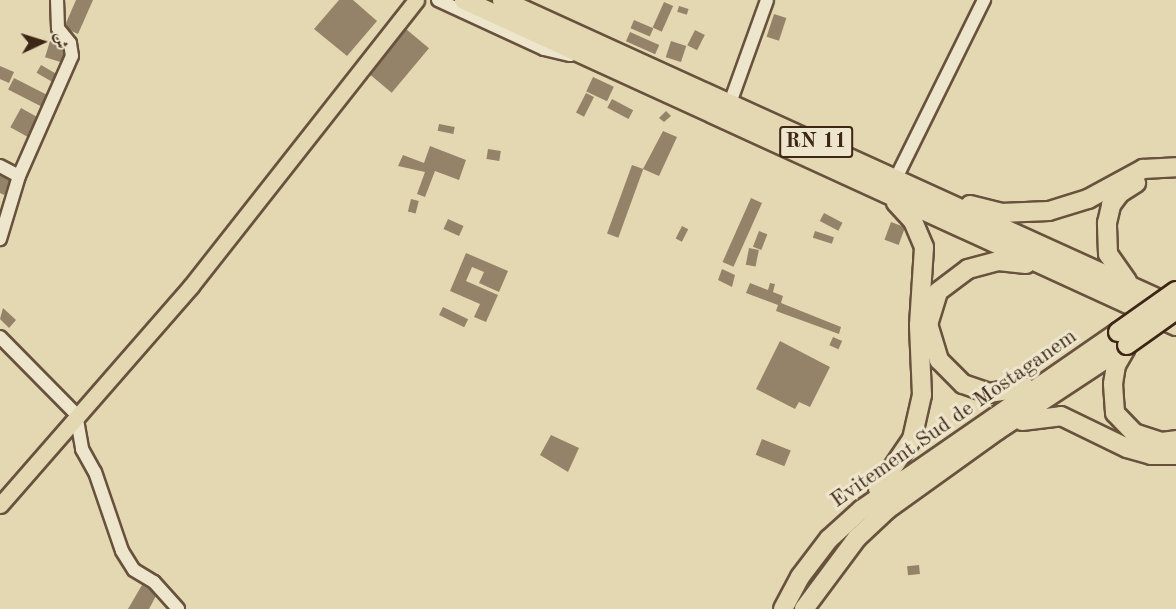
<!DOCTYPE html>
<html>
<head>
<meta charset="utf-8">
<style>
	body { margin:0 }
	#map { position:relative; width:1176px; height:609px; overflow:hidden; background:#e4d8b2; font-family:"Old Standard TT",Amiri,serif }
	div>[style] { position:absolute }
	.building>* { inset:0; background:#948368; transform-origin:0 0 }
	.roads { filter:drop-shadow(2px 0 #68523e) drop-shadow(-2px 0 #68523e) drop-shadow(0 2px #68523e) drop-shadow(0 -2px #68523e) }
	.minor>* { height:12px; margin:-6px; padding:0 6px; transform-origin:6px; border-radius:6px; background:#ede6cd }
	.major>* { height:15px; margin:-7.5px; padding:0 7.5px; transform-origin:7.5px; border-radius:7.5px; background:#e4d8b2 }
	.highway>* { height:18px; margin:-9px; padding:0 9px; transform-origin:9px; border-radius:9px; background:#e4d8b2 }
	.bridges { filter:drop-shadow(2px 0 #3e2617) drop-shadow(-2px 0 #3e2617) drop-shadow(0 2px #3e2617) drop-shadow(0 -2px #3e2617) }
	.highway-bridge>* { height:18px; margin:-9px; padding:0 9px; transform-origin:9px; border-radius:9px; background:#e4d8b2 }
	span { translate:-50% -50%; white-space:nowrap; text-align:center; line-height:1.15; -webkit-text-stroke:6px #ede6cd; paint-order:stroke }
	.shield-label span { padding:2px 4px; background:#ede6cd; border:2px solid; border-radius:4px; -webkit-text-stroke-width:0 }
	.shield-label { font-size:21px; color:#3e2617; font-weight:700 }
	.street-label { font-size:22px; color:#3e2617 }
	.north { position:absolute; left:12px; top:12px; width:60px; height:60px; -webkit-text-stroke:4px #ede6cd; paint-order:stroke; rotate:86deg; font-size:16px; font-weight:700; line-height:24px; text-align:center; color:#3e2617 }
	.north::after { content:''; display:block; margin:auto; width:21px; height:27px; background:#3e2617; clip-path:polygon(50% 0,100% 100%,50% 72%,0 100%) }
</style>
</head>
<body>
<div id="map">
	<div class="building">
		<i style="clip-path:polygon(76px 0,93px 0,78px 34px,67px 29px,66px 23px)"></i>
		<i style="clip-path:polygon(339px 0,353px 0,377px 21px,347px 56px,314px 29px)"></i>
		<i style="left:664px;top:2px;width:10px;height:28px;rotate:24deg"></i>
		<i style="left:679px;top:6px;width:10px;height:6px;rotate:17deg"></i>
		<i style="left:774px;top:14px;width:13px;height:24px;rotate:18deg"></i>
		<i style="left:634px;top:20px;width:21px;height:9px;rotate:23deg"></i>
		<i style="left:406px;top:29px;width:30px;height:58px;rotate:40deg"></i>
		<i style="left:695px;top:30px;width:11px;height:17px;rotate:27deg"></i>
		<i style="left:630px;top:32px;width:32px;height:10px;rotate:24deg"></i>
		<i style="left:50px;top:41px;width:24px;height:17px;rotate:17deg"></i>
		<i style="left:671px;top:41px;width:16px;height:17px;rotate:18deg"></i>
		<i style="left:41px;top:65px;width:24px;height:9px;rotate:30deg"></i>
		<i style="clip-path:polygon(0 66px,14px 72px,9px 83px,0 79px)"></i>
		<i style="left:593px;top:77px;width:23px;height:16px;rotate:25deg"></i>
		<i style="left:14px;top:78px;width:39px;height:13px;rotate:27deg"></i>
		<i style="left:586px;top:93px;width:9px;height:22px;rotate:27deg"></i>
		<i style="left:612px;top:99px;width:24px;height:10px;rotate:28deg"></i>
		<i style="left:21px;top:108px;width:21px;height:22px;rotate:29deg"></i>
		<i style="clip-path:polygon(666px 111px,671px 116px,664px 122px,659px 118px)"></i>
		<i style="left:439px;top:124px;width:16px;height:7px;rotate:11deg"></i>
		<i style="clip-path:polygon(663px 131px,677px 137px,659px 176px,643px 169px)"></i>
		<i style="clip-path:polygon(430px 146px,466px 160px,459px 180px,435px 171px,425px 197px,417px 194px,425px 172px,398px 166px,403px 155px,424px 163px)"></i>
		<i style="left:488px;top:149px;width:13px;height:10px;rotate:9deg"></i>
		<i style="left:632px;top:165px;width:12px;height:73px;rotate:20deg"></i>
		<i style="clip-path:polygon(0 172px,14px 181px,4px 195px,0 193px)"></i>
		<i style="left:751px;top:198px;width:12px;height:70px;rotate:24deg"></i>
		<i style="left:411px;top:199px;width:8px;height:13px;rotate:14deg"></i>
		<i style="left:824px;top:213px;width:21px;height:9px;rotate:28deg"></i>
		<i style="left:448px;top:219px;width:17px;height:11px;rotate:24deg"></i>
		<i style="left:891px;top:222px;width:15px;height:19px;rotate:20deg"></i>
		<i style="left:682px;top:226px;width:7px;height:14px;rotate:27deg"></i>
		<i style="left:759px;top:231px;width:9px;height:17px;rotate:21deg"></i>
		<i style="left:815px;top:231px;width:20px;height:7px;rotate:18deg"></i>
		<i style="left:749px;top:248px;width:10px;height:17px;rotate:11deg"></i>
		<i style="clip-path:polygon(466px 253px,508px 271px,499px 292px,479px 283px,484px 272px,472px 267px,466px 281px,498px 295px,486px 322px,474px 317px,480px 304px,450px 291px)"></i>
		<i style="clip-path:polygon(722px 269px,735px 275px,732px 287px,718px 280px)"></i>
		<i style="clip-path:polygon(750px 283px,768px 290px,770px 283px,775px 284px,773px 292px,783px 296px,781px 303px,841px 327px,839px 334px,776px 311px,778px 305px,746px 293px)"></i>
		<i style="left:443px;top:307px;width:28px;height:9px;rotate:26deg"></i>
		<i style="clip-path:polygon(3px 308px,16px 320px,9px 328px,0 319px)"></i>
		<i style="left:833px;top:337px;width:10px;height:9px;rotate:24deg"></i>
		<i style="clip-path:polygon(780px 341px,830px 367px,810px 407px,799px 402px,795px 409px,756px 389px)"></i>
		<i style="clip-path:polygon(551px 435px,579px 448px,568px 472px,540px 455px)"></i>
		<i style="left:762px;top:439px;width:31px;height:17px;rotate:22deg"></i>
		<i style="left:919px;top:565px;width:9px;height:12px;rotate:84deg"></i>
		<i style="clip-path:polygon(142px 585px,157px 594px,149px 609px,128px 609px)"></i>
	</div>
	<div class="roads">
		<div class="minor">
			<i style="left:438px;top:0;width:117px;rotate:24.8deg"></i>
			<i style="left:544px;top:49px;width:27px;rotate:13deg"></i>
			<i style="left:730px;top:103px;width:109px;rotate:-70.2deg"></i>
			<i style="left:0;top:166px;width:21px;rotate:28deg"></i>
			<i style="left:19px;top:176px;width:66px;rotate:106.8deg"></i>
			<i style="left:19px;top:176px;width:131px;rotate:-66.2deg"></i>
			<i style="left:72px;top:56px;width:13px;rotate:-99deg"></i>
			<i style="left:70px;top:43px;width:19px;rotate:-129deg"></i>
			<i style="left:58px;top:28px;width:28px;rotate:-92deg"></i>
			<i style="left:896px;top:178px;width:199px;rotate:-63.7deg"></i>
			<i style="left:0;top:337px;width:108px;rotate:45.4deg"></i>
			<i style="left:76px;top:414px;width:36px;rotate:80deg"></i>
			<i style="left:82px;top:449px;width:26px;rotate:61deg"></i>
			<i style="left:95px;top:472px;width:83px;rotate:71.1deg"></i>
			<i style="left:122px;top:551px;width:22px;rotate:58deg"></i>
			<i style="left:134px;top:570px;width:23px;rotate:31deg"></i>
			<i style="left:154px;top:582px;width:36px;rotate:48deg"></i>
		</div>
		<div class="major">
			<i style="left:0;top:505px;width:291px;rotate:-48.9deg"></i>
			<i style="left:191px;top:286px;width:364px;rotate:-51.8deg"></i>
		</div>
		<div class="highway">
			<i style="left:464px;top:0;width:783px;rotate:24.6deg"></i>
			<i style="left:502px;top:0;width:738px;rotate:24.48deg"></i>
			<i style="left:970px;top:205px;width:32px;rotate:14deg"></i>
			<i style="left:1001px;top:213px;width:48px;rotate:-2.4deg"></i>
			<i style="left:1049px;top:211px;width:41px;rotate:-17.1deg"></i>
			<i style="left:1088px;top:199px;width:63px;rotate:-28.6deg"></i>
			<i style="left:1143px;top:169px;width:33px;rotate:-3deg"></i>
			<i style="left:1026px;top:264px;width:28px;rotate:-174deg"></i>
			<i style="left:998px;top:261px;width:31px;rotate:165deg"></i>
			<i style="left:968px;top:269px;width:38px;rotate:143deg"></i>
			<i style="left:938px;top:292px;width:34px;rotate:107deg"></i>
			<i style="left:928px;top:324px;width:38px;rotate:73deg"></i>
			<i style="left:939px;top:360px;width:34px;rotate:45deg"></i>
			<i style="left:963px;top:384px;width:28px;rotate:19deg"></i>
			<i style="left:989px;top:393px;width:37px;rotate:-9deg"></i>
			<i style="left:1127px;top:281px;width:33px;rotate:-125deg"></i>
			<i style="left:1108px;top:254px;width:31px;rotate:-92deg"></i>
			<i style="left:1107px;top:223px;width:18px;rotate:-77deg"></i>
			<i style="left:1111px;top:205px;width:15px;rotate:-53deg"></i>
			<i style="left:1120px;top:193px;width:19px;rotate:-32deg"></i>
			<i style="left:1126px;top:348px;width:20px;rotate:120deg"></i>
			<i style="left:1116px;top:365px;width:19px;rotate:99deg"></i>
			<i style="left:1113px;top:384px;width:29px;rotate:86deg"></i>
			<i style="left:1115px;top:413px;width:28px;rotate:46deg"></i>
			<i style="left:1134px;top:433px;width:29px;rotate:18deg"></i>
			<i style="left:1162px;top:442px;width:14px;rotate:-8deg"></i>
			<i style="left:1022px;top:421px;width:39px;rotate:-7deg"></i>
			<i style="left:1061px;top:416px;width:73px;rotate:25.9deg"></i>
			<i style="left:1127px;top:448px;width:25px;rotate:16deg"></i>
			<i style="left:1151px;top:455px;width:25px"></i>
			<i style="left:878px;top:489px;width:60px;rotate:-55.8deg"></i>
			<i style="left:912px;top:439px;width:45px;rotate:-77.2deg"></i>
			<i style="left:922px;top:395px;width:70px;rotate:-92.5deg"></i>
			<i style="left:919px;top:325px;width:78px;rotate:-86.3deg"></i>
			<i style="left:924px;top:247px;width:28px;rotate:-113deg"></i>
			<i style="left:913px;top:221px;width:25px;rotate:-133deg"></i>
			<i style="left:783px;top:609px;width:36px;rotate:-62deg"></i>
			<i style="left:800px;top:577px;width:48px;rotate:-52.7deg"></i>
			<i style="left:829px;top:539px;width:43px;rotate:-42.2deg"></i>
			<i style="left:861px;top:510px;width:313px;rotate:-34.7deg"></i>
			<i style="left:804px;top:609px;width:89px;rotate:-53.3deg"></i>
			<i style="left:857px;top:538px;width:42px;rotate:-43.1deg"></i>
			<i style="left:888px;top:509px;width:135px;rotate:-35.7deg"></i>
			<i style="left:998px;top:430px;width:154px;rotate:-33.4deg"></i>
		</div>
	</div>
	<div class="bridges">
		<div class="highway-bridge">
			<i style="left:1118px;top:332px;width:71px;rotate:-35.3deg"></i>
			<i style="left:1127px;top:345px;width:60px;rotate:-35.5deg"></i>
		</div>
	</div>
	<div class="shield-label">
		<span style="left:816px;top:142px">RN 11</span>
	</div>
	<div class="street-label">
		<span style="left:954px;top:419px;rotate:-35deg">Evitement Sud de Mostaganem</span>
	</div>
	<div class="north">ش</div>
</div>
</body>
</html>
